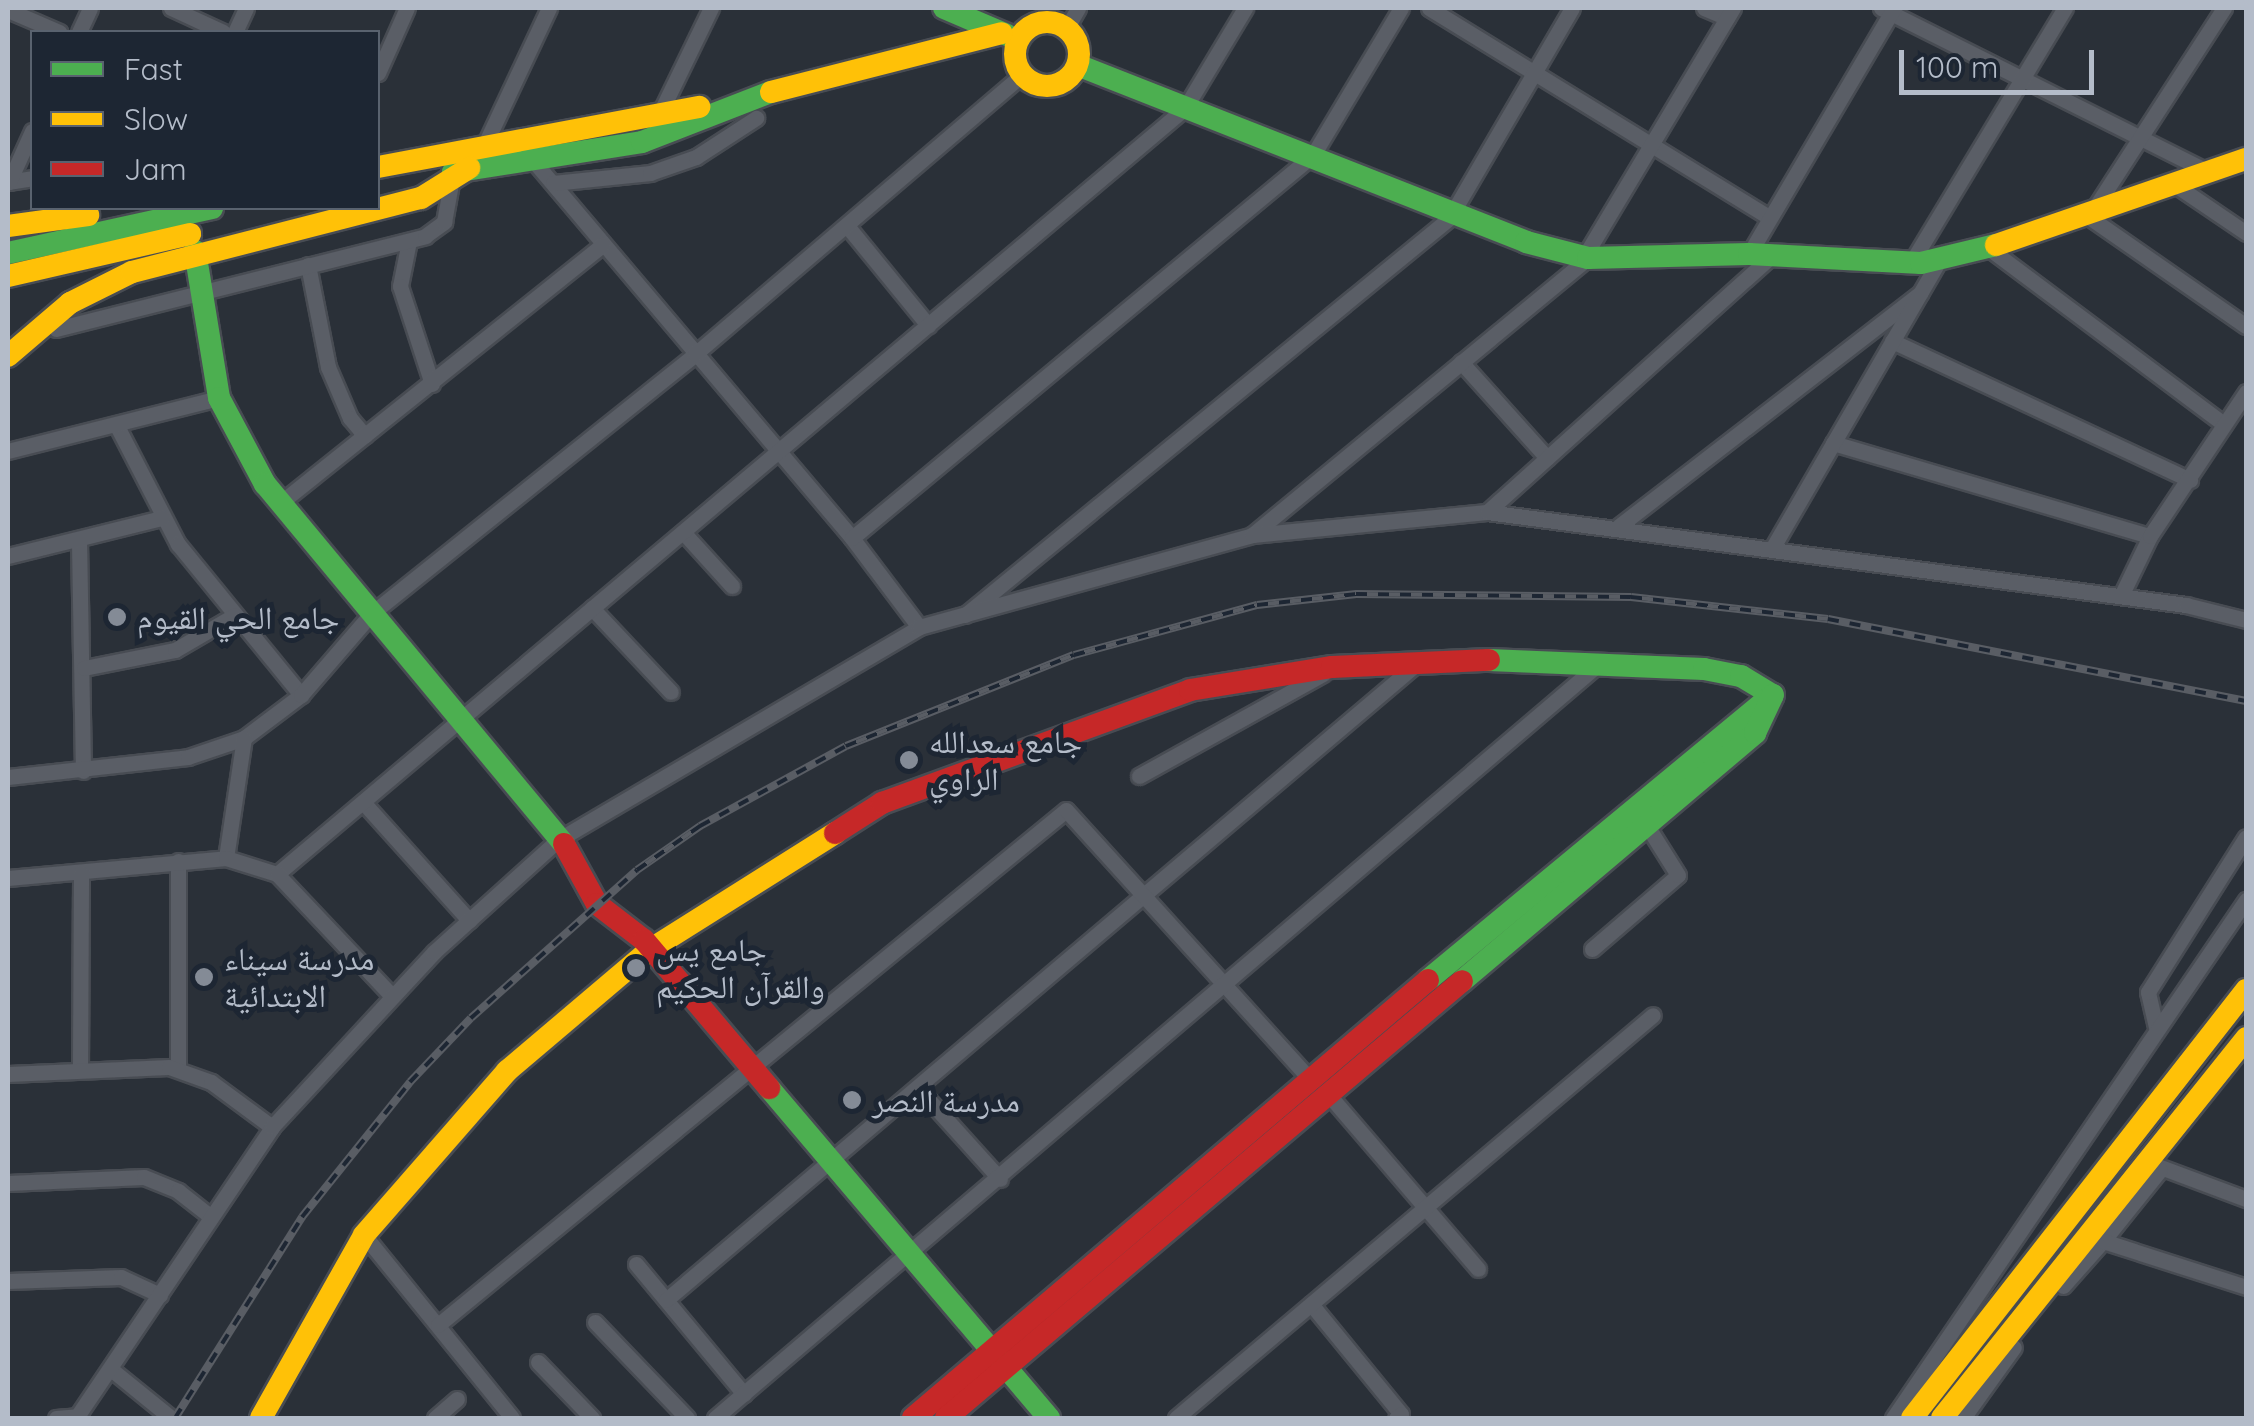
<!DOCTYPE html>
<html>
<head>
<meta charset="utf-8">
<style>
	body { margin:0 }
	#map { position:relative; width:2254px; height:1426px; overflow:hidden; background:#2a3038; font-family:Quicksand,"Noto Naskh Arabic",sans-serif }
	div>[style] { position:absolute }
	.roads { filter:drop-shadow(2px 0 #484c53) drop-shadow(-2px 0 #484c53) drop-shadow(0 2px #484c53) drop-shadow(0 -2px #484c53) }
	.street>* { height:15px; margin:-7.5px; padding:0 7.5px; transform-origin:7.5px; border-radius:7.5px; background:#5a5e66 }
	.fast>* { height:22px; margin:-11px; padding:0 11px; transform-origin:11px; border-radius:11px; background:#4caf50 }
	.slow>* { height:22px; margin:-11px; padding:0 11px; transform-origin:11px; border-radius:11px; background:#ffc107 }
	.slow>.ring { margin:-11px; padding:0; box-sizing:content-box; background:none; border:22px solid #ffc107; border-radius:50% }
	.jam>* { height:22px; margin:-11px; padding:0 11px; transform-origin:11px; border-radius:11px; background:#c62828 }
	.rail>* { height:8px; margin-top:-4px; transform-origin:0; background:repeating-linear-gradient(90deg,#1d2633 0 11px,#595d64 0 22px); box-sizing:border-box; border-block:2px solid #595d64 }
	.dots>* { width:28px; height:28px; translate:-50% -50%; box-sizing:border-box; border:5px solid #1d2633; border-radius:50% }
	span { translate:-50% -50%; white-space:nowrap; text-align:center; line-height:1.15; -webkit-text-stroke:10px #1d2633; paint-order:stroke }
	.poi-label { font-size:32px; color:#b4bcc9 }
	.left { translate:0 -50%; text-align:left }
	.frame { position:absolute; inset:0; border:10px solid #b4bcc9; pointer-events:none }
	.legend { position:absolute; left:30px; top:30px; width:350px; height:180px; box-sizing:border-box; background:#1d2633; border:2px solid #59626f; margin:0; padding:12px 18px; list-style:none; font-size:30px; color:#b4bcc9 }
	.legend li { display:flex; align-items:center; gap:20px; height:50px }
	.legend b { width:50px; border:2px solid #59626f }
	.scale { position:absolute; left:1899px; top:50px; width:195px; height:45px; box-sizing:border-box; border:5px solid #b4bcc9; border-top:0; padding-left:12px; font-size:30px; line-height:35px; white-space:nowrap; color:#b4bcc9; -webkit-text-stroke:8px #1d2633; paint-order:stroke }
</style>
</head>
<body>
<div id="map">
	<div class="roads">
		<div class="street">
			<i style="left:171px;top:8px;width:57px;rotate:24.8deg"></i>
			<i style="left:1429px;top:8px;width:400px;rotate:31.6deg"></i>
			<i style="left:1704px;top:8px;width:25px;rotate:23deg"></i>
			<i style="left:1881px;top:8px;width:367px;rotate:26.6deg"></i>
			<i style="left:2224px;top:8px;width:249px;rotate:122.9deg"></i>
			<i style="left:2089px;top:217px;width:191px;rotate:34.8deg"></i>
			<i style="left:8px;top:10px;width:56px;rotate:23.3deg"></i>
			<i style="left:1066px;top:29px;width:24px;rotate:-60deg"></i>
			<i style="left:79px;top:32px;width:26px;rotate:-65deg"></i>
			<i style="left:235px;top:32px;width:26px;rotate:-65deg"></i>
			<i style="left:378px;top:73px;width:71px;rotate:-66deg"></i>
			<i style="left:659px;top:115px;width:119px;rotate:-64.1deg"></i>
			<i style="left:486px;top:142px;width:148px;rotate:-64.8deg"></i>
			<i style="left:531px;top:158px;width:497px;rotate:49.8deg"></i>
			<i style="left:852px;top:538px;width:111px;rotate:53deg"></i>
			<i style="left:8px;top:182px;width:24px;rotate:-9deg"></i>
			<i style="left:9px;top:182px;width:56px;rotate:-65.7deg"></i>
			<i style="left:553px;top:183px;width:98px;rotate:-5.9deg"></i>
			<i style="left:650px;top:173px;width:49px;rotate:-19.2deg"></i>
			<i style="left:696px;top:157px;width:72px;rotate:-33deg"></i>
			<i style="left:2174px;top:184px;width:87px;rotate:34.2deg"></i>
			<i style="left:1454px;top:210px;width:234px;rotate:-59.7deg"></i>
			<i style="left:848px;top:227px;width:127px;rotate:50.8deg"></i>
			<i style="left:409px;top:241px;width:46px;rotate:101.3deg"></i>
			<i style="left:400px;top:286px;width:103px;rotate:71.9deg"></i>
			<i style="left:1987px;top:247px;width:296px;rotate:36.8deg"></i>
			<i style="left:1749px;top:254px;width:286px;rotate:-59.5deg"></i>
			<i style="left:1584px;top:257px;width:290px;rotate:-59.1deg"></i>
			<i style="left:1911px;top:263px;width:298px;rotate:-58.9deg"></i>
			<i style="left:308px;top:265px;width:104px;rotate:78.9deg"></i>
			<i style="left:328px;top:367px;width:56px;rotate:66.7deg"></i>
			<i style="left:350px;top:418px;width:23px;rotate:50deg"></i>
			<i style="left:56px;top:329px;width:381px;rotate:-14.1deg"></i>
			<i style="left:425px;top:236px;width:24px;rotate:-36deg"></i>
			<i style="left:444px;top:222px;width:45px;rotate:-79.7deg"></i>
			<i style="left:1892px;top:341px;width:329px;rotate:25deg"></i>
			<i style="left:1461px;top:362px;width:129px;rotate:48.1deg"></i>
			<i style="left:118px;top:428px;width:131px;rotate:62.7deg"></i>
			<i style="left:178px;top:544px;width:195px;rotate:50.8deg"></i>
			<i style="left:1833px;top:443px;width:330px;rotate:16.4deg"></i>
			<i style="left:8px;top:451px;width:218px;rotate:-14.1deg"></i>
			<i style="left:279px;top:504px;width:415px;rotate:-38.7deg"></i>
			<i style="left:1487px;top:512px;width:384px;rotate:-42deg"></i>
			<i style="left:1619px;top:526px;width:381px;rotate:-37.7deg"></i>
			<i style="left:683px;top:532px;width:73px;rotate:47.8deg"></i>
			<i style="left:1252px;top:535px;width:435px;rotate:-39.5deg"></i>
			<i style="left:852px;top:538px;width:599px;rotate:-39.72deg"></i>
			<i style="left:1313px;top:155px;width:171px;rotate:-59.1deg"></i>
			<i style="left:79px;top:541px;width:230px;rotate:89deg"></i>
			<i style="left:1773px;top:547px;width:333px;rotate:-59.9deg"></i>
			<i style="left:8px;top:556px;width:159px;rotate:-13.9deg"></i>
			<i style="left:2121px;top:596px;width:67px;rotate:-64.2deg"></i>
			<i style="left:2150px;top:536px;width:173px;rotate:-56.3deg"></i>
			<i style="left:592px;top:608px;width:115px;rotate:46.8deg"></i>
			<i style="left:965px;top:615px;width:636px;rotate:-39.32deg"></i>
			<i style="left:84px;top:668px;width:93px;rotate:-11.2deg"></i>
			<i style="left:175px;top:650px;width:69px;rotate:-30.3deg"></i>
			<i style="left:1139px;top:776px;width:210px;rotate:-29deg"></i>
			<i style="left:8px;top:777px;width:181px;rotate:-6.3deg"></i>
			<i style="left:188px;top:757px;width:59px;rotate:-18.7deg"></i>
			<i style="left:244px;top:738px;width:71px;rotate:-37deg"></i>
			<i style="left:301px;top:695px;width:107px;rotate:-49.2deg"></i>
			<i style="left:371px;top:614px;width:415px;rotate:-38.7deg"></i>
			<i style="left:695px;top:354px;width:431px;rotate:-40.5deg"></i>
			<i style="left:363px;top:802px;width:159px;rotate:48.1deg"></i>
			<i style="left:226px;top:858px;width:121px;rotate:-81.5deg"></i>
			<i style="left:178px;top:861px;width:208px;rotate:90deg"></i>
			<i style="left:277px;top:874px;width:1188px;rotate:-40.15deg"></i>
			<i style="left:1185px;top:108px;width:117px;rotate:-59deg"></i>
			<i style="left:8px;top:878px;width:219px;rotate:-5.2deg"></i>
			<i style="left:226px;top:858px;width:53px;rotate:17.4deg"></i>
			<i style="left:277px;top:874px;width:166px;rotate:46.7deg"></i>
			<i style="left:1592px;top:949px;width:113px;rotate:-40.7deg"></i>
			<i style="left:1678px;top:875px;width:60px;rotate:-122.1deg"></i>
			<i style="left:2156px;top:1027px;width:36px;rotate:-103deg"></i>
			<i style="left:2148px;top:992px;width:183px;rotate:-57.7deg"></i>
			<i style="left:80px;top:1070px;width:197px;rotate:-89.7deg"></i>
			<i style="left:8px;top:1074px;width:161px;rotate:-2.5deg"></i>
			<i style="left:169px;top:1067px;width:45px;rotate:19.7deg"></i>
			<i style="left:211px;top:1082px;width:76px;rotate:36.4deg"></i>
			<i style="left:919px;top:1089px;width:121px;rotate:48deg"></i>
			<i style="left:1329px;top:1095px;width:229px;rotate:49.4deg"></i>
			<i style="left:2147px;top:1162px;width:106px;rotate:20.5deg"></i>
			<i style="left:8px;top:1183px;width:136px;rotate:-2.5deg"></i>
			<i style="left:144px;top:1177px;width:37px;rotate:22deg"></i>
			<i style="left:178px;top:1191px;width:42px;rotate:38.2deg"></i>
			<i style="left:364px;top:1235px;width:235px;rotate:51deg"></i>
			<i style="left:2103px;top:1241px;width:91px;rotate:-51.2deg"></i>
			<i style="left:636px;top:1264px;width:169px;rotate:50.3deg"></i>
			<i style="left:8px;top:1281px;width:113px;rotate:-2deg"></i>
			<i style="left:121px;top:1277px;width:43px;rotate:24.8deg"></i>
			<i style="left:2063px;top:1286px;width:60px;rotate:-48.4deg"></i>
			<i style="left:2103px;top:1241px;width:150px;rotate:17.8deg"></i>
			<i style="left:666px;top:1300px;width:991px;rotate:-40.29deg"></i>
			<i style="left:1311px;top:1304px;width:142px;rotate:50.7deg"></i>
			<i style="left:1401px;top:1414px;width:6px;rotate:141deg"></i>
			<i style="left:595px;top:1322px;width:133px;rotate:46.2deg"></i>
			<i style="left:438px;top:1325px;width:812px;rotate:-39.35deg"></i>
			<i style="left:1066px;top:810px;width:362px;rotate:47.8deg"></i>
			<i style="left:538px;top:1362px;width:78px;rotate:46deg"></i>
			<i style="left:112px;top:1370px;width:76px;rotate:39.1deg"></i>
			<i style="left:56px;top:1418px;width:21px;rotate:-5deg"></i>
			<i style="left:76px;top:1418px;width:351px;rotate:-56deg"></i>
			<i style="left:272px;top:1127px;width:238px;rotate:-47.2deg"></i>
			<i style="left:434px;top:952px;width:167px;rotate:-42.1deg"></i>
			<i style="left:558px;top:840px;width:419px;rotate:-30.5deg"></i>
			<i style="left:919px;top:627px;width:345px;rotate:-15.4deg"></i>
			<i style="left:1252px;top:535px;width:236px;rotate:-5.6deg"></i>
			<i style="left:1487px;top:512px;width:705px;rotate:7.58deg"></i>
			<i style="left:2186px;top:605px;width:62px;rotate:14deg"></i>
			<i style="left:435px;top:1418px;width:29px;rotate:-41deg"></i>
			<i style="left:715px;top:1418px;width:1163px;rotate:-40.47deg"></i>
			<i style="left:1176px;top:1418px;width:624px;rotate:-40.19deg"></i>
			<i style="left:1893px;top:1418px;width:627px;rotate:-55.73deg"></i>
			<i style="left:1963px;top:1418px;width:87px;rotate:-54.3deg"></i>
		</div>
		<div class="fast">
			<i style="left:944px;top:8px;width:69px;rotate:23.2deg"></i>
			<i style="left:1080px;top:66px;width:479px;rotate:21.5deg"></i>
			<i style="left:1526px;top:242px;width:64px;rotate:14.5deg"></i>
			<i style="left:1588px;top:258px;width:161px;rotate:-1.4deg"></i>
			<i style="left:1749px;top:254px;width:172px;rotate:3deg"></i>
			<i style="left:1921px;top:263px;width:77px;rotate:-13.5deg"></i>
			<i style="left:453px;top:172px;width:191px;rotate:-9deg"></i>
			<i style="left:642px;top:142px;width:138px;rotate:-21.2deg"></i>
			<i style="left:195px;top:251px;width:149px;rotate:80.7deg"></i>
			<i style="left:219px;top:398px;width:98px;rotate:61.9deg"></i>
			<i style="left:265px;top:484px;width:468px;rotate:50.3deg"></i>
			<i style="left:8px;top:253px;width:209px;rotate:-12.4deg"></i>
			<i style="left:1489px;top:660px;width:215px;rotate:2.4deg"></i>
			<i style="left:1704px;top:669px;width:38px;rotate:11deg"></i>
			<i style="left:1741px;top:676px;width:37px;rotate:31deg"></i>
			<i style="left:1428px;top:980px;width:447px;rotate:-39.6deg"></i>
			<i style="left:1462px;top:981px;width:384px;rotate:-40.2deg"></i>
			<i style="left:1755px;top:733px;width:42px;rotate:-64.7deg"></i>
			<i style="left:769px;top:1088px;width:433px;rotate:49.7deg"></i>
		</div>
		<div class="slow">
			<i class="ring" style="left:1015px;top:22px;width:42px;height:42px"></i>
			<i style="left:771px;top:92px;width:238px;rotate:-14.3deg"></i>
			<i style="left:378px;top:167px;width:327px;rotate:-10.6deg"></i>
			<i style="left:8px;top:226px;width:81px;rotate:-7.8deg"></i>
			<i style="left:1996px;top:245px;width:264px;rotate:-19deg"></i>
			<i style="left:8px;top:276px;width:187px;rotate:-13deg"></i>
			<i style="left:8px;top:356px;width:82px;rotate:-40.5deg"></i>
			<i style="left:70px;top:303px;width:69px;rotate:-26.6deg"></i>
			<i style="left:132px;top:272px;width:298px;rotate:-14.4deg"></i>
			<i style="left:421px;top:198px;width:57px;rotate:-32deg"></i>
			<i style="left:261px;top:1418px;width:210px;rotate:-60.6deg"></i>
			<i style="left:364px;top:1235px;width:218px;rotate:-48.9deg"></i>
			<i style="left:507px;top:1071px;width:189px;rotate:-40.3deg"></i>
			<i style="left:651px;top:949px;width:218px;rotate:-32.2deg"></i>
			<i style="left:1912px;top:1418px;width:543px;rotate:-52.03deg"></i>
			<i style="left:1942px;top:1418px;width:487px;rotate:-51.3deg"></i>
		</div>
		<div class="jam">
			<i style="left:835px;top:833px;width:56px;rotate:-32.6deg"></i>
			<i style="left:882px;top:803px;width:328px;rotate:-20.1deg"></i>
			<i style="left:1190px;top:690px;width:144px;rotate:-9.2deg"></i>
			<i style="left:1332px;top:667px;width:157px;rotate:-2.6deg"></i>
			<i style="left:564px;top:844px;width:68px;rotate:61.2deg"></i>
			<i style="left:597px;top:904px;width:59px;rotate:37.5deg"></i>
			<i style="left:644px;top:940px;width:194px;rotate:49.8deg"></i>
			<i style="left:913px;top:1418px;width:676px;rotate:-40.38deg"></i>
			<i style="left:946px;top:1418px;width:676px;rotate:-40.26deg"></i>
		</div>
	</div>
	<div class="rail">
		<i style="left:175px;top:1418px;width:238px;rotate:-57.7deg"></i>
		<i style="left:302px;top:1217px;width:173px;rotate:-51.3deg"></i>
		<i style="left:410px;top:1082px;width:88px;rotate:-46.4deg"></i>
		<i style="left:471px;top:1018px;width:222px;rotate:-41.7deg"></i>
		<i style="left:637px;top:870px;width:77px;rotate:-34.9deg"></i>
		<i style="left:700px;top:826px;width:166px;rotate:-28.7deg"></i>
		<i style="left:846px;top:746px;width:245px;rotate:-21.8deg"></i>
		<i style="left:1074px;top:655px;width:190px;rotate:-15.3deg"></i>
		<i style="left:1257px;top:605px;width:100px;rotate:-6.3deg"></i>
		<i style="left:1356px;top:594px;width:275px;rotate:0.6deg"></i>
		<i style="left:1631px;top:597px;width:198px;rotate:6.4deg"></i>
		<i style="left:1828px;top:619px;width:426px;rotate:11.1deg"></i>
	</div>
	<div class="dots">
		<i style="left:117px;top:617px;background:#848b96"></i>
		<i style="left:909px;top:760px;background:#848b96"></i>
		<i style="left:636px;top:968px;background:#848b96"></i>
		<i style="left:204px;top:977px;background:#848b96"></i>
		<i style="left:852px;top:1100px;background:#848b96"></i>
	</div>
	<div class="poi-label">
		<span class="left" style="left:137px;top:617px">جامع الحي القيوم</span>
		<span class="left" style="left:929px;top:760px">جامع سعدالله<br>الراوي</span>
		<span class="left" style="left:656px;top:968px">جامع يس<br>والقرآن الحكيم</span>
		<span class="left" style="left:224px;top:977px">مدرسة سيناء<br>الابتدائية</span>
		<span class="left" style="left:872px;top:1100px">مدرسة النصر</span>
	</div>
	<div class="frame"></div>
	<ul class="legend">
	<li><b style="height:12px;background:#4caf50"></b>Fast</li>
	<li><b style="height:12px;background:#ffc107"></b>Slow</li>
	<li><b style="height:12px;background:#c62828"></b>Jam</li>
	</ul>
	<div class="scale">100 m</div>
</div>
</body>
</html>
